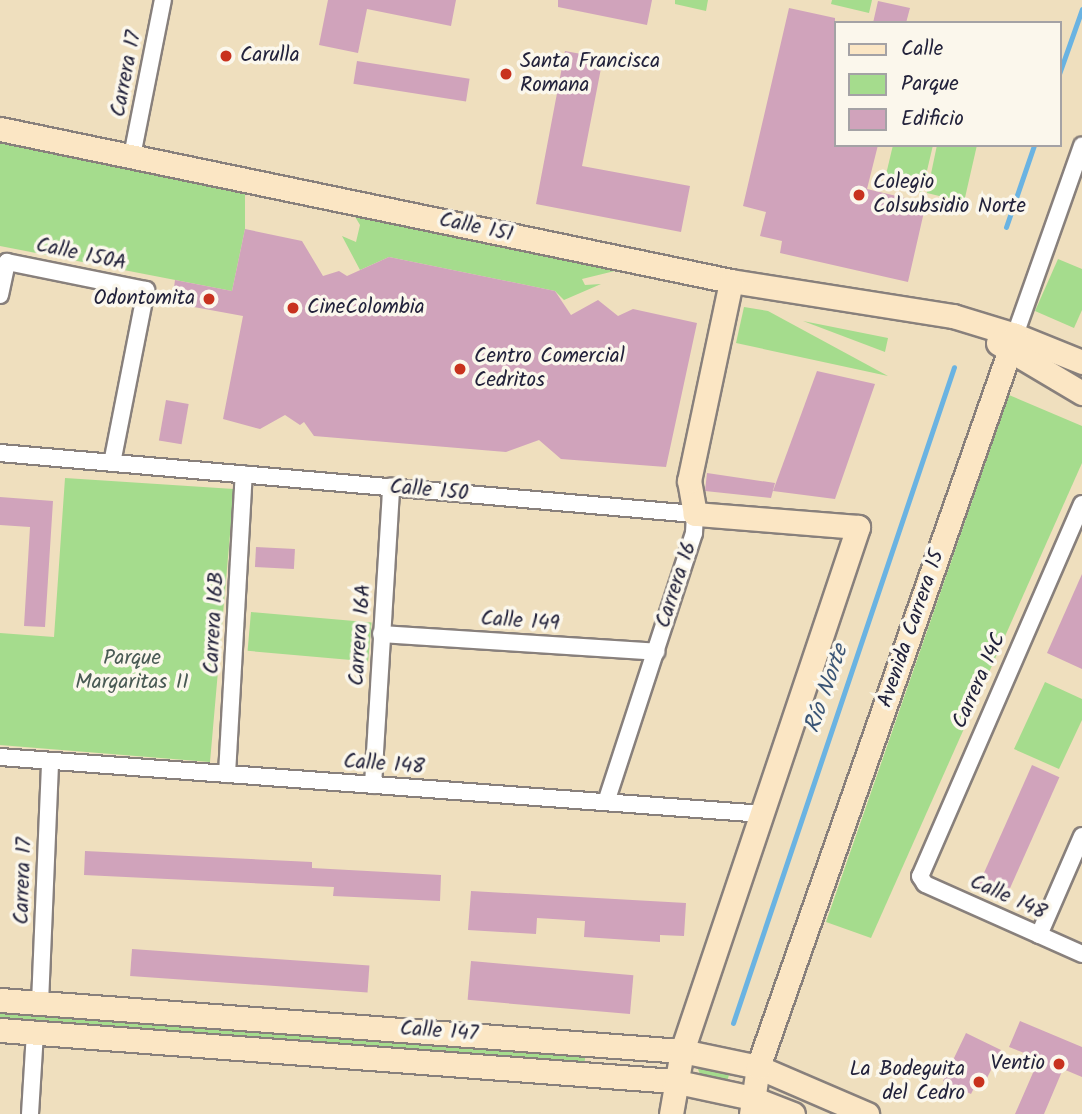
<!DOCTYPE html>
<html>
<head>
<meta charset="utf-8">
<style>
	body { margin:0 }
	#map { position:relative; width:1082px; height:1114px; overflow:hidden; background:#efdfbe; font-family:Kalam,sans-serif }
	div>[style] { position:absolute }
	.green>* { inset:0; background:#a5dc8d; transform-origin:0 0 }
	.stream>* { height:5px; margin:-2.5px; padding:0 2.5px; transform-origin:2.5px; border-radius:2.5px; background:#6ab3e2 }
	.building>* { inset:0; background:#d0a3bb; transform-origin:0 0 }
	.roads { filter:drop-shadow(2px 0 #88807c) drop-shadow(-2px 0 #88807c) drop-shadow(0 2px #88807c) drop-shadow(0 -2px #88807c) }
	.street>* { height:16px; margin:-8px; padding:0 8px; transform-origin:8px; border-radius:8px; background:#fff }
	.secondary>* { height:23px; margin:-11.5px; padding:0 11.5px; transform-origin:11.5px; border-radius:11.5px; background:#fbe6c4 }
	.dots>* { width:19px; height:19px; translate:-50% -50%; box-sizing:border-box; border:4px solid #fbf7ec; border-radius:50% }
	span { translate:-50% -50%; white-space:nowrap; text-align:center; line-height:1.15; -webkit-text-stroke:7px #fbf7ec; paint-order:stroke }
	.poi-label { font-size:21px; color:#22223b }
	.left { translate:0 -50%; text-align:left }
	.right { translate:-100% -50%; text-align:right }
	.street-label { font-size:21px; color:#22223b }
	.park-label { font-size:21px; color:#495a54 }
	.water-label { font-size:23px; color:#3b5575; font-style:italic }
	.legend { position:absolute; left:834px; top:21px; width:228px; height:126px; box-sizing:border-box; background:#fbf7ec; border:2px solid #a4a2a5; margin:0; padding:9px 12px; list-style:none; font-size:21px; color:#22223b }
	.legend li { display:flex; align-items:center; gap:14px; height:35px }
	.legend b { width:35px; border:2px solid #a4a2a5 }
</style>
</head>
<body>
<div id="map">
	<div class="green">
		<i style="clip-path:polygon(675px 0,708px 0,706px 11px,675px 4px)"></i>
		<i style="clip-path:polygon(832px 0,872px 0,869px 13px,831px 4px)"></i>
		<i style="clip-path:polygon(0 139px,245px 190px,245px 229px,232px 291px,0 246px)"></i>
		<i style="clip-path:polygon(893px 145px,933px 145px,922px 192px,884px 183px)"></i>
		<i style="clip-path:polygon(937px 145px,977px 145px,964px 202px,927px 193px)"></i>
		<i style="clip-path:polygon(351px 210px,627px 268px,582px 279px,585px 285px,601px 284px,564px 300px,555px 291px,389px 257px,360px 270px,342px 236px,356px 242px,360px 225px)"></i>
		<i style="clip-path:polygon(1058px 259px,1082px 269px,1082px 310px,1074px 328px,1035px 311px)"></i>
		<i style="clip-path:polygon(744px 307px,768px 311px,888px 376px,736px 343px)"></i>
		<i style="clip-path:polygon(803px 321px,888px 338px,885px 352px)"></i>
		<i style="clip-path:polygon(1009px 395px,1082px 426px,1082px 463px,871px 938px,826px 922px)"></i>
		<i style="clip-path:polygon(65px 478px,234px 489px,210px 762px,0 745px,0 633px,54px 637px)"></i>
		<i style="left:251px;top:612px;width:121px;height:39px;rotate:5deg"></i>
		<i style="clip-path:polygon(1045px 682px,1082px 699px,1082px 720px,1059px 769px,1014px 749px)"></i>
		<i style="clip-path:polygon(0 1008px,586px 1052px,584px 1066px,0 1025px)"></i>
		<i style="clip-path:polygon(696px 1064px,730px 1071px,726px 1086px,701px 1077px)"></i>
	</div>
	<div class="stream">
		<i style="left:1059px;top:74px;width:69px;rotate:-70.5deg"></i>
		<i style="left:1006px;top:227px;width:87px;rotate:-71.1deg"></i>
		<i style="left:733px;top:1023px;width:692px;rotate:-71.38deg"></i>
	</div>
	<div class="building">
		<i style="clip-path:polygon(328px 0,456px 0,451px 26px,367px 9px,358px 53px,319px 45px)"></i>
		<i style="clip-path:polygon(558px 0,652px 0,647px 25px,558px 7px)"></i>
		<i style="clip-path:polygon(878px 1px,910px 8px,906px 23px,873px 23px)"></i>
		<i style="clip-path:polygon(789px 8px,835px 18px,835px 145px,878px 145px,867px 189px,926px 203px,908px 282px,780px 253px,782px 241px,760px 236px,766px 212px,743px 206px)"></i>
		<i style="clip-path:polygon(565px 51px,603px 58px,582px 166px,690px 186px,681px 232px,536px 204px)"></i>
		<i style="left:357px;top:61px;width:114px;height:23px;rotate:9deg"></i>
		<i style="clip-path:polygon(245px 229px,302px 241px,323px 276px,339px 271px,347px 276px,389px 257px,555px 291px,571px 315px,598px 300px,618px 316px,633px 309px,697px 323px,666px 467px,561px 459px,539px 440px,506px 452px,314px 436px,304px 422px,300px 425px,285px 415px,260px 429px,223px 419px,243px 316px,172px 303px,175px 280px,232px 291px)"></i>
		<i style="clip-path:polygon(817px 371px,875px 384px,835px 499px,773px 491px)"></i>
		<i style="left:166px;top:400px;width:23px;height:41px;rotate:10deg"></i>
		<i style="clip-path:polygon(707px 473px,775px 483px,771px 498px,705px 491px)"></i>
		<i style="clip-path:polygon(0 497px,53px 501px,45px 627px,24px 626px,30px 527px,0 525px)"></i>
		<i style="left:256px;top:547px;width:39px;height:20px;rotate:3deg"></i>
		<i style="clip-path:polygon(1082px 574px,1082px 669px,1047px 653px)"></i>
		<i style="left:1032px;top:765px;width:30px;height:136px;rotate:24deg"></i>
		<i style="clip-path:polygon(85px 851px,312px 862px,312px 868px,441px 875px,440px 901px,333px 896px,334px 887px,84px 875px)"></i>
		<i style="clip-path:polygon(471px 891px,686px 903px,684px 936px,660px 935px,660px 942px,584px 937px,585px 921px,537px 918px,536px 934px,468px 930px)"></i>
		<i style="left:132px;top:949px;width:238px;height:27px;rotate:4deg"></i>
		<i style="left:471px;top:961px;width:163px;height:39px;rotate:5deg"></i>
		<i style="clip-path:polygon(1020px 1021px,1082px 1047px,1082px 1077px,1063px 1069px,1044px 1114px,1015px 1114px,1039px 1059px,1009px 1047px)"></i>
		<i style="clip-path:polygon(966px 1033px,1001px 1050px,981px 1090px,975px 1086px,971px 1094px,943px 1081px)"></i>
	</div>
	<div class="roads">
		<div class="street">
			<i style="left:132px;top:156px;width:159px;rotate:-78.8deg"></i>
			<i style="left:0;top:295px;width:34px;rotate:-78deg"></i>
			<i style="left:7px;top:262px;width:142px;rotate:11.4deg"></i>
			<i style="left:146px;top:290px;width:176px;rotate:101.1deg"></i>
			<i style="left:1015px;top:335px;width:201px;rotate:-70.5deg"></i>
			<i style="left:0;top:453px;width:698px;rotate:5.02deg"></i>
			<i style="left:695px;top:514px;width:19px;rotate:93deg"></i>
			<i style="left:694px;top:533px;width:283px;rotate:108.1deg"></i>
			<i style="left:1082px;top:504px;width:406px;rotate:113.5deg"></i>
			<i style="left:920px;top:876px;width:9px;rotate:58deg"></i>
			<i style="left:925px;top:884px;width:172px;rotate:24deg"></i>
			<i style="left:381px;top:634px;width:276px;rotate:3.7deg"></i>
			<i style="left:0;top:757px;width:766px;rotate:4.27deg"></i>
			<i style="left:227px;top:774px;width:300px;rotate:-86.8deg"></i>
			<i style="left:373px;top:785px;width:299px;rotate:-86.5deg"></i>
			<i style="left:1039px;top:935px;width:108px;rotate:-66.5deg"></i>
			<i style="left:40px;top:1003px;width:242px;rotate:-87.6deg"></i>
			<i style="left:30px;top:1114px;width:81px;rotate:-86.5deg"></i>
		</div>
		<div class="secondary">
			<i style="left:0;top:129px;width:747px;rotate:11.75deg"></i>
			<i style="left:731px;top:281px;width:225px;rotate:9deg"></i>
			<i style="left:953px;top:316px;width:65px;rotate:17deg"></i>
			<i style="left:1015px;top:335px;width:72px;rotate:21.9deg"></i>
			<i style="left:998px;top:343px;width:98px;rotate:30.8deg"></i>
			<i style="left:0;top:1000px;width:684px;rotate:4.28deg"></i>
			<i style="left:682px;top:1051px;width:78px;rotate:11.9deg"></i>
			<i style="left:758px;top:1067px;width:119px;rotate:23.3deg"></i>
			<i style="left:0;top:1030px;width:675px;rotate:4.33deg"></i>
			<i style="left:673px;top:1081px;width:81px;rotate:12.1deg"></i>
			<i style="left:752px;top:1098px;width:44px;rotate:21.3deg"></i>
			<i style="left:671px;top:1114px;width:64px;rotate:-80.1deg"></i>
			<i style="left:682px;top:1051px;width:553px;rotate:-71.43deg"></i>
			<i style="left:858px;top:527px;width:164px;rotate:-175.4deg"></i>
			<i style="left:695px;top:514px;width:34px;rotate:-100deg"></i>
			<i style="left:689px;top:481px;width:204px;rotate:-78.1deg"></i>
			<i style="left:751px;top:1114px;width:48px;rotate:-81.5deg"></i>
			<i style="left:758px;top:1067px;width:776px;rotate:-70.65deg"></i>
		</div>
	</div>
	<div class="dots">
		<i style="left:226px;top:56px;background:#c8321e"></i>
		<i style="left:506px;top:74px;background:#c8321e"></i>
		<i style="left:859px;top:195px;background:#c8321e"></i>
		<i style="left:209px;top:299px;background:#c8321e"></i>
		<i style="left:293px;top:308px;background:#c8321e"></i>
		<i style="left:460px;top:369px;background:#c8321e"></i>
		<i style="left:1059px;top:1064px;background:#c8321e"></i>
		<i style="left:979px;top:1082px;background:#c8321e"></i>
	</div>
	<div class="poi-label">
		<span class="left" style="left:240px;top:56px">Carulla</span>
		<span class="left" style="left:520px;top:74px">Santa Francisca<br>Romana</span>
		<span class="left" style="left:873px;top:195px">Colegio<br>Colsubsidio Norte</span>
		<span class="right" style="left:195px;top:299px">Odontomita</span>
		<span class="left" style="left:307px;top:308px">CineColombia</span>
		<span class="left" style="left:474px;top:369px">Centro Comercial<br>Cedritos</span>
		<span class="right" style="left:1045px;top:1064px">Ventio</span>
		<span class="right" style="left:965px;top:1082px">La Bodeguita<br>del Cedro</span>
	</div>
	<div class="street-label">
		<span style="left:127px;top:74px;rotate:-79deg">Carrera 17</span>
		<span style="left:476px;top:228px;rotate:12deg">Calle 151</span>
		<span style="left:81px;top:255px;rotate:12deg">Calle 150A</span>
		<span style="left:429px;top:491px;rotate:5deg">Calle 150</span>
		<span style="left:677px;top:585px;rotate:-72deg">Carrera 16</span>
		<span style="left:520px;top:622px;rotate:4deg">Calle 149</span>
		<span style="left:215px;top:623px;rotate:-87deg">Carrera 16B</span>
		<span style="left:912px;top:629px;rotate:-71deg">Avenida Carrera 15</span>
		<span style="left:361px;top:635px;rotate:-86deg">Carrera 16A</span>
		<span style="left:980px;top:681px;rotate:-66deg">Carrera 14C</span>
		<span style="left:384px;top:765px;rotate:4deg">Calle 148</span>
		<span style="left:24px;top:881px;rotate:-88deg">Carrera 17</span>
		<span style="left:1008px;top:898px;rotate:24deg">Calle 148</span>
		<span style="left:439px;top:1032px;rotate:4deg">Calle 147</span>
	</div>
	<div class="park-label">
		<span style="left:132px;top:671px">Parque<br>Margaritas II</span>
	</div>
	<div class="water-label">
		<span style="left:827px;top:689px;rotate:-71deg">Río Norte</span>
	</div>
	<ul class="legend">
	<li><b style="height:9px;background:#fbe6c4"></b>Calle</li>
	<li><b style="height:19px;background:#a5dc8d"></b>Parque</li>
	<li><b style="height:19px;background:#d0a3bb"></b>Edificio</li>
	</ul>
</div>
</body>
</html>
